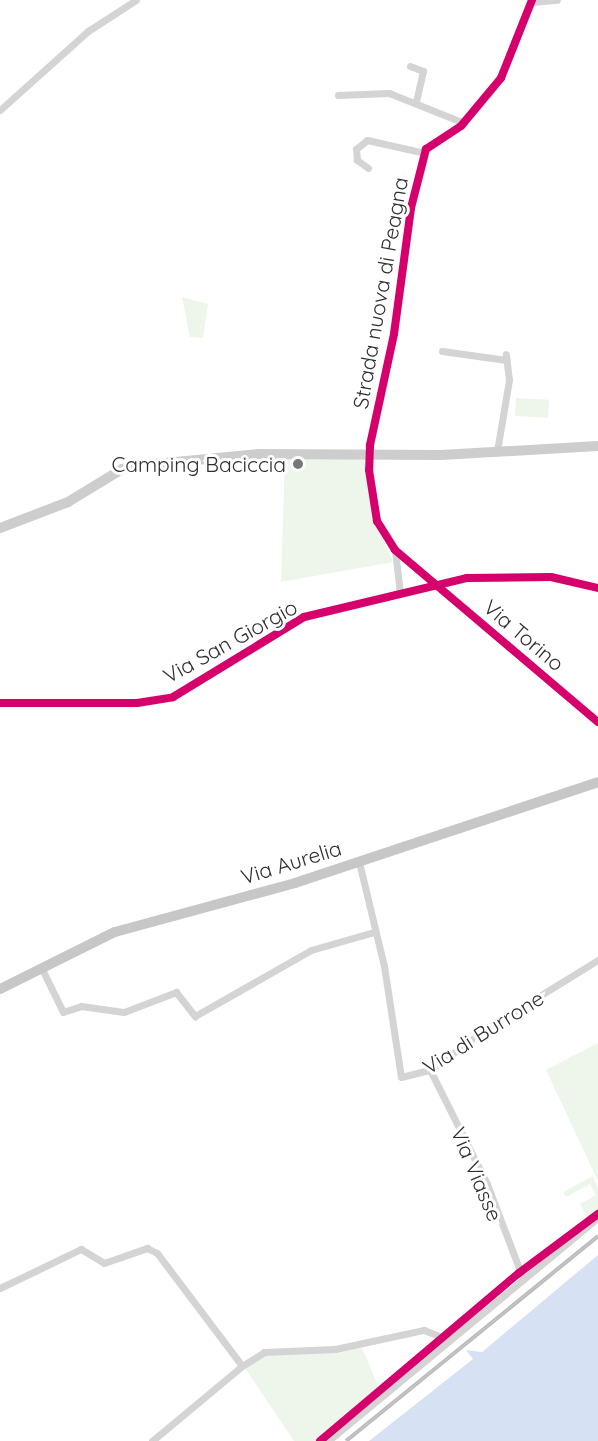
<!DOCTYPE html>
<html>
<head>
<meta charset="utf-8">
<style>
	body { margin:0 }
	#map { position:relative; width:598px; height:1441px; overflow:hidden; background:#fff; font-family:Quicksand,sans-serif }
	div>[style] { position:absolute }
	.green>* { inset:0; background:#eef5eb; transform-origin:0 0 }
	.water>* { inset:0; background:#d6e2f4 }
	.minor>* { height:7px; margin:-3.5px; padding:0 3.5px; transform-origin:3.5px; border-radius:3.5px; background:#d4d4d4 }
	.secondary>* { height:10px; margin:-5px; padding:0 5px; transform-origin:5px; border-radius:5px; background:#cdcdcd }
	.primary>* { height:10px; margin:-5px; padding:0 5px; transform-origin:5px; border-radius:5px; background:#c7c7c7 }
	.rail>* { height:4px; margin-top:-2px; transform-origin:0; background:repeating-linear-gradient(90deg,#fff 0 4.5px,#bbb 0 9px); box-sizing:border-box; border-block:2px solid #bbb }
	.cycleway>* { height:8px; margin:-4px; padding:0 4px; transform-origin:4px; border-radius:4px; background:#d6006c }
	.dots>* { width:16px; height:16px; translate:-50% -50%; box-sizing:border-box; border:3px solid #fff; border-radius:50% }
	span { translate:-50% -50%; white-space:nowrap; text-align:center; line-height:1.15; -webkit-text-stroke:6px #fff; paint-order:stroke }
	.street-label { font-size:21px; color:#2f2f2f }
	.poi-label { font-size:21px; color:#2f2f2f }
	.right { translate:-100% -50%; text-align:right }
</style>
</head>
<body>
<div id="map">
	<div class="green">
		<i style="clip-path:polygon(182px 297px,208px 304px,203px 338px,190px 337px)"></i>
		<i style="left:516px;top:398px;width:33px;height:18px;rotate:3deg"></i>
		<i style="clip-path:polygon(285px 457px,364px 457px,375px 522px,393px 562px,281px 582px)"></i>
		<i style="clip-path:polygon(598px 1043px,598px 1181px,546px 1070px)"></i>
		<i style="clip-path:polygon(593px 1176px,598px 1188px,598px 1212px,588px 1220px,580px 1204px,596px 1195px,590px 1184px,566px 1197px,563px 1192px)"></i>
		<i style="clip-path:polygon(362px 1348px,380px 1390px,315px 1441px,294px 1441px,245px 1368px,270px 1354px)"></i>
	</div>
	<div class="water">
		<i style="clip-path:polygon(598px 1255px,598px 1441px,369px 1441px,473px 1359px,466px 1350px,482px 1352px)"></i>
	</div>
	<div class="minor">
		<i style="left:532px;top:0;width:84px;rotate:111.7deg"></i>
		<i style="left:501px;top:78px;width:62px;rotate:129.8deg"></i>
		<i style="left:461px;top:126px;width:42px;rotate:146.7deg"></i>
		<i style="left:426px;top:149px;width:61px;rotate:104.3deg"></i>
		<i style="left:411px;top:208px;width:127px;rotate:97.7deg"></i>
		<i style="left:394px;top:334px;width:114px;rotate:102.2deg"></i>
		<i style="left:370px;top:445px;width:25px;rotate:92deg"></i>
		<i style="left:369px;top:470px;width:52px;rotate:81.1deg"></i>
		<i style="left:377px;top:521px;width:34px;rotate:58deg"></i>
		<i style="left:395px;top:550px;width:266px;rotate:40.3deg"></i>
		<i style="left:532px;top:2px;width:25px;rotate:-5deg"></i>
		<i style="left:410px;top:66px;width:14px;rotate:21deg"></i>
		<i style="left:423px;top:71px;width:32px;rotate:103deg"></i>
		<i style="left:338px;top:95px;width:51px;rotate:-2.2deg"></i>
		<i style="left:389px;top:93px;width:81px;rotate:21.8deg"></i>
		<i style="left:0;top:110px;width:118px;rotate:-41.9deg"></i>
		<i style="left:88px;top:31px;width:57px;rotate:-32.9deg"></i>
		<i style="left:368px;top:168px;width:14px;rotate:-144deg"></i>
		<i style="left:357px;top:160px;width:11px;rotate:-95deg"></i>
		<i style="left:356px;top:149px;width:14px;rotate:-39deg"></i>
		<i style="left:367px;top:140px;width:59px;rotate:12.6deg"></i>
		<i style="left:442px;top:351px;width:65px;rotate:8deg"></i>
		<i style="left:497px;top:451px;width:72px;rotate:-80.4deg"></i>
		<i style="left:509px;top:380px;width:26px;rotate:-97deg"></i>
		<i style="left:395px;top:550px;width:44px;rotate:83.5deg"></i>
		<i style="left:0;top:703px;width:137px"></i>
		<i style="left:137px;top:703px;width:36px;rotate:-9deg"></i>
		<i style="left:173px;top:697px;width:153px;rotate:-31.4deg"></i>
		<i style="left:304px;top:617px;width:168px;rotate:-13.5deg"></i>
		<i style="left:467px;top:578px;width:84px;rotate:-0.7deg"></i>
		<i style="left:551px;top:577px;width:48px;rotate:13.2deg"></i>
		<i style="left:359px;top:862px;width:107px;rotate:76.5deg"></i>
		<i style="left:384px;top:966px;width:112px;rotate:81.3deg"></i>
		<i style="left:401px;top:1077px;width:30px;rotate:-14deg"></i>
		<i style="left:430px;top:1070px;width:73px;rotate:-36.1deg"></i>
		<i style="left:489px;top:1027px;width:128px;rotate:-31.6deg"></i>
		<i style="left:41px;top:967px;width:50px;rotate:63.9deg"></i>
		<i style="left:63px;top:1012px;width:19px;rotate:-18deg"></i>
		<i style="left:81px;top:1006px;width:43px;rotate:7.9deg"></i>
		<i style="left:124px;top:1012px;width:56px;rotate:-21deg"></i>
		<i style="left:176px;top:992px;width:31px;rotate:52deg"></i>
		<i style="left:195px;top:1016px;width:133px;rotate:-29.6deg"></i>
		<i style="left:311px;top:950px;width:66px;rotate:-15.9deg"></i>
		<i style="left:430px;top:1070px;width:127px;rotate:63.4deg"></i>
		<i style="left:487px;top:1184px;width:102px;rotate:69.2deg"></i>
		<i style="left:0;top:1288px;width:90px;rotate:-25.7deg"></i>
		<i style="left:81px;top:1249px;width:27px;rotate:31deg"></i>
		<i style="left:104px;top:1263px;width:46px;rotate:-19.2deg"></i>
		<i style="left:147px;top:1248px;width:11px;rotate:27deg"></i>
		<i style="left:157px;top:1253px;width:141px;rotate:53deg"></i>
		<i style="left:242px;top:1366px;width:26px;rotate:-32deg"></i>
		<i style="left:264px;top:1352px;width:71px;rotate:-2.4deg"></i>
		<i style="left:335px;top:1349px;width:91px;rotate:-12.1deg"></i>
		<i style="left:424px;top:1330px;width:27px;rotate:22deg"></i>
		<i style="left:152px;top:1441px;width:117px;rotate:-39.8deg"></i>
		<i style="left:328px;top:1441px;width:350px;rotate:-39.6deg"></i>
	</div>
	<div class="secondary">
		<i style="left:0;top:528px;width:73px;rotate:-20.9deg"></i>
		<i style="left:68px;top:502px;width:63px;rotate:-31.4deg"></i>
		<i style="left:122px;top:469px;width:22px;rotate:-10deg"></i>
		<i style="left:144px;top:465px;width:115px;rotate:-5.5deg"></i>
		<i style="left:258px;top:454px;width:183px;rotate:0.3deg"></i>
		<i style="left:441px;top:455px;width:157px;rotate:-3.3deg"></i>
	</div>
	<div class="primary">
		<i style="left:0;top:989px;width:128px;rotate:-26.4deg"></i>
		<i style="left:115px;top:932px;width:187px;rotate:-15.2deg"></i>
		<i style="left:295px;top:883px;width:319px;rotate:-18.4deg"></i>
	</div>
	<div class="rail">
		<i style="left:346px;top:1441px;width:325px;rotate:-39.1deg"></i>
	</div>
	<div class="cycleway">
		<i style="left:532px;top:0;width:84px;rotate:111.7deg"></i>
		<i style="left:501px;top:78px;width:62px;rotate:129.8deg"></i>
		<i style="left:461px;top:126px;width:42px;rotate:146.7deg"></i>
		<i style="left:426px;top:149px;width:61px;rotate:104.3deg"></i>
		<i style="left:411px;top:208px;width:127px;rotate:97.7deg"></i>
		<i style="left:394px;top:334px;width:114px;rotate:102.2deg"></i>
		<i style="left:370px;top:445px;width:25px;rotate:92deg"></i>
		<i style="left:369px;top:470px;width:52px;rotate:81.1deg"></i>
		<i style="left:377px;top:521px;width:34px;rotate:58deg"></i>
		<i style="left:395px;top:550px;width:266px;rotate:40.3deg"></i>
		<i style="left:0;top:703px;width:137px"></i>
		<i style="left:137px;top:703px;width:36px;rotate:-9deg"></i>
		<i style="left:173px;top:697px;width:153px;rotate:-31.4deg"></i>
		<i style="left:304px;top:617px;width:168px;rotate:-13.5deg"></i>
		<i style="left:467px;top:578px;width:84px;rotate:-0.7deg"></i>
		<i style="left:551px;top:577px;width:48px;rotate:13.2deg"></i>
		<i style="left:320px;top:1441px;width:260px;rotate:-40.2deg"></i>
		<i style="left:519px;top:1273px;width:99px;rotate:-36.8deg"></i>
	</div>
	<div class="dots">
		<i style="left:298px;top:464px;background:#787878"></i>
	</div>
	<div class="street-label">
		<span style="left:380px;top:293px;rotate:-80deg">Strada nuova di Peagna</span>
		<span style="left:524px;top:635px;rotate:40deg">Via Torino</span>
		<span style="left:230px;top:641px;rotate:-29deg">Via San Giorgio</span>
		<span style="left:291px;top:862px;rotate:-17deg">Via Aurelia</span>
		<span style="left:483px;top:1032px;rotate:-32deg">Via di Burrone</span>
		<span style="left:477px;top:1174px;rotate:67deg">Via Viasse</span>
	</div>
	<div class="poi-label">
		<span class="right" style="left:286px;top:464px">Camping Baciccia</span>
	</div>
</div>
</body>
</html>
